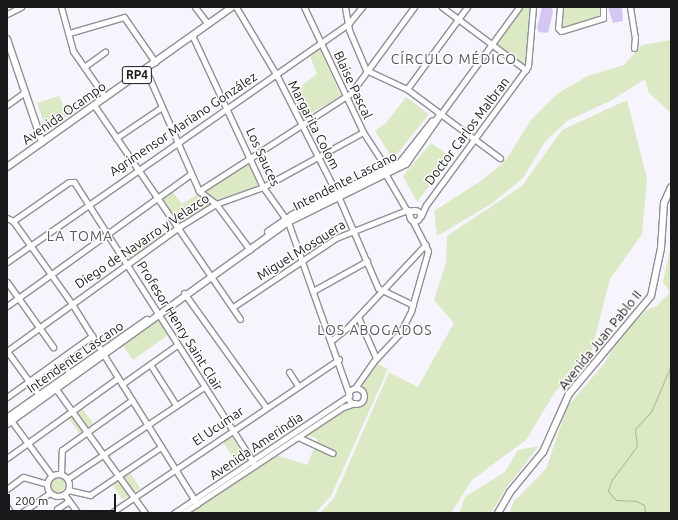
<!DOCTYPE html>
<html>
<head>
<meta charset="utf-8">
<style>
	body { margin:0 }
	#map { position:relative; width:678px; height:520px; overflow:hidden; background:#f6f4fc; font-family:Ubuntu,sans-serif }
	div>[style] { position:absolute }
	.green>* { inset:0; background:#dbeac4; transform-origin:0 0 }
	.round { border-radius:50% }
	.stream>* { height:1px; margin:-0.5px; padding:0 0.5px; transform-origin:0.5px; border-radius:0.5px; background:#aabb90 }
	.building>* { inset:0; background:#d5c7f3 }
	.roads { filter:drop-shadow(1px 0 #918f96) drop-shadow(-1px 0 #918f96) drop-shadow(0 1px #918f96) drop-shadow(0 -1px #918f96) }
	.minor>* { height:5px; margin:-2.5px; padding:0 2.5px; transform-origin:2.5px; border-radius:2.5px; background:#fff }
	.minor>.ring { margin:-2.5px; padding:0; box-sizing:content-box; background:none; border:5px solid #fff; border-radius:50% }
	.major>* { height:6px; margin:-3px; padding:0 3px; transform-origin:3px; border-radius:3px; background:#fff }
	span { translate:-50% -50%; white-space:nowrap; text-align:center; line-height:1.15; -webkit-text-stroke:3px #fff; paint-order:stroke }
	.shield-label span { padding:1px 3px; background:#fff; border:1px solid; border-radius:3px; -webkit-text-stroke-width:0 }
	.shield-label { font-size:12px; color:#19181b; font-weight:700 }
	.street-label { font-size:13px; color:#19181b }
	.neighbourhood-label { font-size:14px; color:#58565d; letter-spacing:1px }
	.frame { position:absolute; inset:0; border:8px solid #19181b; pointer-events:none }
	.scale { position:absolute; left:8px; top:494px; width:108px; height:18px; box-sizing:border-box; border:2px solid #19181b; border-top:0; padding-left:5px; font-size:12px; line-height:14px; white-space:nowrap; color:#19181b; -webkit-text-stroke:3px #fff; paint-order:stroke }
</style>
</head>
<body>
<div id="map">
	<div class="green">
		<i style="clip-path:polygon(523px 7px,530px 7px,525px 65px,496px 43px)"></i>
		<i style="clip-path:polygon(562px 7px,600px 7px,602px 15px,562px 28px)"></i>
		<i style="clip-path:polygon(671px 40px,671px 113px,649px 93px,645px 79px,610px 101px,567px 121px,545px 142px,523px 178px,491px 204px,437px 236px,434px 211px,481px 181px,506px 160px,531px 120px,558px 93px,588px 76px,624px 65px,642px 45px)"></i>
		<i style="clip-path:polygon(320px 49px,341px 96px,303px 118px,291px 93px,317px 74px,310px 56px)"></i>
		<i style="clip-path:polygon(59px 96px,64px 107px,66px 106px,72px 113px,47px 131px,37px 103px)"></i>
		<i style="clip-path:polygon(406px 97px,429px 114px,393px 159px,375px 131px,386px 123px)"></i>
		<i style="clip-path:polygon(627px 100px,647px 179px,642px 234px,610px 279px,591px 353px,555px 392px,526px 440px,472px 480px,451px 513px,320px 513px,334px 498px,389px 372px,418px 387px,454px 323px,434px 300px,446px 263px,447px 236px,522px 186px,562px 130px)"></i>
		<i style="clip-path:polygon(431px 143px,451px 157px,417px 202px,403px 176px)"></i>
		<i style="clip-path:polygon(248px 162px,258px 186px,216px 201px,204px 192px)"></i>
		<i style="clip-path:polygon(172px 191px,182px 204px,198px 194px,211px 205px,178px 223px,162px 201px)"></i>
		<i style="clip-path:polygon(170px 230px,130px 258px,123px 252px)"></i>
		<i style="clip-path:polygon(671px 244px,671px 513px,509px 513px,514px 501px,546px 469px,567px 407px,604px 364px,619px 338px,645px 311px,658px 305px,670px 292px,663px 282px)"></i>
		<i style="left:158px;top:319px;width:19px;height:44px;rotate:55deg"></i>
		<i style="clip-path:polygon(378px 364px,388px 369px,331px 496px,315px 513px,190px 513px,276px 455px,307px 465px,318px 439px,307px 435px,350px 407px,364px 404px,367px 398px,362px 380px)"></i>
		<i style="left:82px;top:408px;width:19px;height:17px;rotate:54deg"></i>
		<i style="left:230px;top:434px;width:22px;height:10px;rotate:58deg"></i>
		<i style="clip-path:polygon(539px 446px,507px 487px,491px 513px,459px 513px,465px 497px,505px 472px,518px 450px)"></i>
		<i style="left:130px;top:473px;width:18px;height:21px;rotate:56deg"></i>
		<i class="round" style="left:51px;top:478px;width:14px;height:14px"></i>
	</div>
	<div class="stream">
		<i style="left:645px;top:513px;width:8px;rotate:-97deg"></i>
		<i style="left:644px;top:505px;width:9px;rotate:-153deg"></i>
		<i style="left:636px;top:501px;width:20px;rotate:-177deg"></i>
		<i style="left:616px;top:500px;width:12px;rotate:-132deg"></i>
		<i style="left:608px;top:491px;width:10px;rotate:-73deg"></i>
		<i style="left:611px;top:481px;width:44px;rotate:-53.4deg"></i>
		<i style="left:637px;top:446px;width:17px;rotate:-97deg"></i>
		<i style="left:635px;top:429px;width:23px;rotate:-47deg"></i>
		<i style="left:651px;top:412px;width:51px;rotate:-66.9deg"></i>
	</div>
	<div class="building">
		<i style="clip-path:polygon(542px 7px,552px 8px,553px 12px,548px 33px,539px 32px,537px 28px)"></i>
		<i style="clip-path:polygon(608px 7px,622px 7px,623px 21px,613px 23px)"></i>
	</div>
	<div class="roads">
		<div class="minor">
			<i style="left:61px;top:7px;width:46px;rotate:74.7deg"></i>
			<i style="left:73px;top:51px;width:56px;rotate:55.2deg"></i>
			<i style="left:195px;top:7px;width:21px;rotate:53deg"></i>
			<i style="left:236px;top:7px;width:78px;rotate:59.2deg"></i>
			<i style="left:276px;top:74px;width:139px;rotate:63.1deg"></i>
			<i style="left:339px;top:198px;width:98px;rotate:66.6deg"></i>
			<i style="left:378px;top:288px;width:39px;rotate:26deg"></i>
			<i style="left:304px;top:7px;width:138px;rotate:64.7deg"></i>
			<i style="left:363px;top:132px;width:44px;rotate:57deg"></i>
			<i style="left:387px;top:169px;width:6px;rotate:99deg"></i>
			<i style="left:386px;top:175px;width:48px;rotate:59.7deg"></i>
			<i style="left:345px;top:7px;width:23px;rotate:80deg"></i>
			<i style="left:349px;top:30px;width:43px;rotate:67deg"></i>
			<i style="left:366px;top:70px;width:45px;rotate:24.9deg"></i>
			<i style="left:407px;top:89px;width:116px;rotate:36.6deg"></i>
			<i style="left:442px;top:7px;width:105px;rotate:36.9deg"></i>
			<i style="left:560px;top:7px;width:21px;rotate:95deg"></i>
			<i style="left:558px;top:28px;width:4px;rotate:45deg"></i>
			<i style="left:561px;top:31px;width:44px;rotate:-17.2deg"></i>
			<i style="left:603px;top:18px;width:11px;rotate:-90deg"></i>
			<i style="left:630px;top:7px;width:30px;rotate:81deg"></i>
			<i style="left:635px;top:37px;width:11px;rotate:95deg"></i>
			<i style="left:7px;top:14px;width:16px;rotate:-27deg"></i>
			<i style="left:69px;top:33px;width:57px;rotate:-16.2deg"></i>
			<i style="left:124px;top:17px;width:55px;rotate:55.4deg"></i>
			<i style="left:192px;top:35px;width:168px;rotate:65deg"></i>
			<i style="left:263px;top:187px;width:43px;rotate:54.5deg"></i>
			<i style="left:288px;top:222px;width:182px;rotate:70.5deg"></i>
			<i style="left:84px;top:67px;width:26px;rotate:-36deg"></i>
			<i style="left:145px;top:68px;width:134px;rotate:66.3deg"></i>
			<i style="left:199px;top:191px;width:21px;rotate:37deg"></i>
			<i style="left:216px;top:204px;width:57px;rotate:53.5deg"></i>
			<i style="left:407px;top:89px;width:102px;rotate:-53.8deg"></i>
			<i style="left:7px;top:105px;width:22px;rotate:-36deg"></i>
			<i style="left:94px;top:105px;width:259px;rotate:55.7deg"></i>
			<i style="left:440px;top:115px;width:134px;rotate:-53.8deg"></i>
			<i style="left:116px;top:138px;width:55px;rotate:-34deg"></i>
			<i style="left:199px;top:191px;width:181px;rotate:-32.8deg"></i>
			<i style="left:351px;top:93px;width:107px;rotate:-53.8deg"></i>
			<i class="ring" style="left:409.5px;top:210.5px;width:6px;height:6px"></i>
			<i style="left:421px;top:216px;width:12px;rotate:-66deg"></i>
			<i style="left:426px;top:205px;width:172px;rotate:-53.7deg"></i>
			<i style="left:528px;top:66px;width:59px;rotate:-85.2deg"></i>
			<i style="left:7px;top:218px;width:7px;rotate:27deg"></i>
			<i style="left:13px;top:221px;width:102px;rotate:54.6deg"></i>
			<i style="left:72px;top:304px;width:236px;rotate:58deg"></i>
			<i style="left:13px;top:221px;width:68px;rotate:-34.9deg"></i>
			<i style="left:69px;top:182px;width:5px"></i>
			<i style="left:74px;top:182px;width:336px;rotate:57.4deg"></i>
			<i style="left:7px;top:262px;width:417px;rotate:-34.9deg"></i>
			<i style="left:349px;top:23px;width:21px;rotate:-51deg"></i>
			<i style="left:7px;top:282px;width:80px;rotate:54.7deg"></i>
			<i style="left:313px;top:291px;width:62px;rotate:-29.1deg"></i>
			<i style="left:184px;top:293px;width:140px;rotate:54.3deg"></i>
			<i style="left:7px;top:306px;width:226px;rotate:-35.7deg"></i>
			<i style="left:233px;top:307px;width:124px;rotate:-33.8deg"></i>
			<i style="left:336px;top:238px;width:76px;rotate:-21.5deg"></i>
			<i style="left:407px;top:210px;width:8px;rotate:7deg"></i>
			<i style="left:358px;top:317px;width:45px;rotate:66.3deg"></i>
			<i style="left:332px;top:340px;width:22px;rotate:-39deg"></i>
			<i style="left:349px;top:326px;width:112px;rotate:-46.8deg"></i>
			<i style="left:7px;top:351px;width:216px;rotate:-35.8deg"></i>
			<i style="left:182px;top:225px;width:40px;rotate:-32deg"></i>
			<i style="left:216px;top:204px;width:50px;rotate:-19.9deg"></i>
			<i style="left:263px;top:187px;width:114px;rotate:-28.8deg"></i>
			<i style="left:7px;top:351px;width:54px;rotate:54deg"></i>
			<i style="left:60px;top:359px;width:18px;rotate:56deg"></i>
			<i style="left:150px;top:364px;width:49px;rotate:57.6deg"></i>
			<i style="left:289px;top:372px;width:17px;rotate:57deg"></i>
			<i style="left:122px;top:384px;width:67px;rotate:-35.3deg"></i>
			<i style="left:355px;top:388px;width:32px;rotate:-55deg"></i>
			<i style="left:373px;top:362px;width:40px;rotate:-47deg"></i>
			<i style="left:400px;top:333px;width:25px;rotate:-63deg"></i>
			<i style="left:411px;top:311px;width:62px;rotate:-74.2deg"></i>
			<i style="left:428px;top:251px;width:35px;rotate:-117deg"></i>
			<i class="ring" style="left:348px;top:388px;width:11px;height:11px"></i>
			<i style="left:56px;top:389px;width:153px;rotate:54.3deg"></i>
			<i style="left:7px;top:397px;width:105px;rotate:-35.7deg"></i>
			<i style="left:10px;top:419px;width:71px;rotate:53.6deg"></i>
			<i style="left:298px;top:437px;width:38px;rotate:25deg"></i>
			<i style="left:7px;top:458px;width:137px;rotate:-35.8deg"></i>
			<i class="ring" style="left:47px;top:474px;width:17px;height:17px"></i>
			<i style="left:61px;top:474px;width:24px;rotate:-88deg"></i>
			<i style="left:62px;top:450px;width:86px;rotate:-35.5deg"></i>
			<i style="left:67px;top:479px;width:165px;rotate:-33.9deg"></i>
			<i style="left:7px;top:489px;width:20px;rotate:-37deg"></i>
			<i style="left:23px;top:477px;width:25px;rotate:16deg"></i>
			<i style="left:68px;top:490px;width:23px;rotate:13deg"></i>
			<i style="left:90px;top:495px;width:86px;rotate:-34.1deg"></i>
			<i style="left:64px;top:494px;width:24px;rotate:54deg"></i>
			<i style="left:7px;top:507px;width:7px;rotate:56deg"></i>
			<i style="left:21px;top:513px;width:35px;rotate:-35deg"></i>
			<i style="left:58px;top:513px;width:4px;rotate:-104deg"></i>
			<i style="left:57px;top:509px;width:14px;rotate:-34deg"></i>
			<i style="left:111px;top:513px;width:275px;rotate:-34deg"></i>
			<i style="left:174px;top:513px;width:211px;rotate:-33.8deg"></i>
			<i style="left:183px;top:513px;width:192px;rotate:-33.5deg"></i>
			<i style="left:343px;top:407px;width:13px;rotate:-18deg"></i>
		</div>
		<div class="major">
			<i style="left:7px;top:39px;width:109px;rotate:71.2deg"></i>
			<i style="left:7px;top:167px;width:276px;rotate:-35.4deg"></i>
			<i style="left:268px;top:232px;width:29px;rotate:-35deg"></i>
			<i style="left:292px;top:215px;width:120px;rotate:-25.7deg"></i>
			<i style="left:400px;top:163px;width:53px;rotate:-51.8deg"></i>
			<i style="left:7px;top:418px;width:171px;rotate:-35deg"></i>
			<i style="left:7px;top:424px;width:346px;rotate:-35.7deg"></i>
			<i style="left:288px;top:222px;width:131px;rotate:-26.2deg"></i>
			<i style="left:406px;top:164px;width:60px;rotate:-55.2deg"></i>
			<i style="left:498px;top:513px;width:24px;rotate:-60deg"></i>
			<i style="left:510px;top:492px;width:52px;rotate:-50.5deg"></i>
			<i style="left:543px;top:452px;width:64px;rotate:-65.9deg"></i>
			<i style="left:569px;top:394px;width:128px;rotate:-50.1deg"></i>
			<i style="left:651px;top:296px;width:49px;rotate:-78.2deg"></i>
			<i style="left:661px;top:248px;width:45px;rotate:-86.2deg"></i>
			<i style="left:664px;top:203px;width:17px;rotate:-66deg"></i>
		</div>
	</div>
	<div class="shield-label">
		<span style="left:137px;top:75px">RP4</span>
	</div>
	<div class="street-label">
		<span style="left:353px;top:85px;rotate:65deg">Blaise Pascal</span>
		<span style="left:64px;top:113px;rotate:-35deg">Avenida Ocampo</span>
		<span style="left:183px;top:124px;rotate:-34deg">Agrimensor Mariano González</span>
		<span style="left:314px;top:125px;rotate:63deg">Margarita Colom</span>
		<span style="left:467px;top:131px;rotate:-53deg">Doctor Carlos Malbran</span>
		<span style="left:263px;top:157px;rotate:65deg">Los Sauces</span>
		<span style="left:345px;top:181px;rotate:-27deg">Intendente Lascano</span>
		<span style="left:142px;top:241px;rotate:-34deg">Diego de Navarro y Velazco</span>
		<span style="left:301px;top:250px;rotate:-32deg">Miguel Mosquera</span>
		<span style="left:180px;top:326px;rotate:58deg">Profesor Henry Saint Clair</span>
		<span style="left:600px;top:340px;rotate:-51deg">Avenida Juan Pablo II</span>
		<span style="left:75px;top:357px;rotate:-35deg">Intendente Lascano</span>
		<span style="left:218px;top:426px;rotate:-34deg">El Ucumar</span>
		<span style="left:256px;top:446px;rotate:-34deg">Avenida Amerindia</span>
	</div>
	<div class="neighbourhood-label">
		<span style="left:454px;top:59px">CÍRCULO MÉDICO</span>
		<span style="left:80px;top:236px">LA TOMA</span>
		<span style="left:375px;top:330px">LOS ABOGADOS</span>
	</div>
	<div class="frame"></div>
	<div class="scale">200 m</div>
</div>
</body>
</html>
